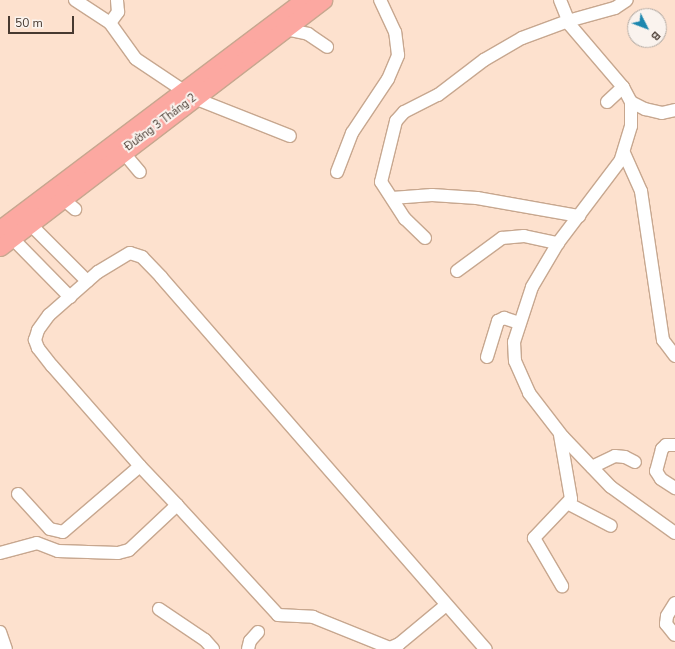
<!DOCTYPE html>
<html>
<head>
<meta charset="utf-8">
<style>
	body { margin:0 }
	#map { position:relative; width:675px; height:649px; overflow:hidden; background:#fde1ce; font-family:"Nunito Sans",sans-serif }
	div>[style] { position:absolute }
	.roads { filter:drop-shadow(1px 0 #c7a78f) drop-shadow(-1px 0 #c7a78f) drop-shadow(0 1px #c7a78f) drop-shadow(0 -1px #c7a78f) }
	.minor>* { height:12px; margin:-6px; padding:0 6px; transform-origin:6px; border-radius:6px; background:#fff }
	.highway>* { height:17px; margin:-8.5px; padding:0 8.5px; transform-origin:8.5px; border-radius:8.5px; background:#fca8a1 }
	span { translate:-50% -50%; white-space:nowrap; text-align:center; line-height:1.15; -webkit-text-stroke:4px #faf3ee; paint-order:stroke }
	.street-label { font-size:11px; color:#473930 }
	.north { position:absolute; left:627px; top:8px; width:40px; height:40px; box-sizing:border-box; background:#faf3ee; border:1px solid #b2a9a2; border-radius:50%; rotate:132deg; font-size:11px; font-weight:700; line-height:16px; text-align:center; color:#473930 }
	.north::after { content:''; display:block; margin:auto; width:14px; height:18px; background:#1c87af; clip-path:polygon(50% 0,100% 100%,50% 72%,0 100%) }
	.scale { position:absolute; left:8px; top:16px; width:66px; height:18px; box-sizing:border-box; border:2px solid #473930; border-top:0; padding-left:5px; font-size:12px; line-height:14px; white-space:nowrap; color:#473930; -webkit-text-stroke:3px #faf3ee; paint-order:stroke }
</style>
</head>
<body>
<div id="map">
	<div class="roads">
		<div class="minor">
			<i style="left:75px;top:0;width:42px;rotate:33.3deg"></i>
			<i style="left:110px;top:23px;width:44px;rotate:54.2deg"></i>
			<i style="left:136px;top:59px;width:58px;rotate:33.7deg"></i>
			<i style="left:560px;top:0;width:27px;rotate:68deg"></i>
			<i style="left:570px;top:25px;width:82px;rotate:49.5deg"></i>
			<i style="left:623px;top:87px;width:17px;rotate:62deg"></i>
			<i style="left:631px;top:102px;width:24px;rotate:90deg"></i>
			<i style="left:631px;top:126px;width:37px;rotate:107deg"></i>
			<i style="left:620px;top:161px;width:103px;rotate:127.1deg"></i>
			<i style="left:558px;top:243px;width:51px;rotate:120.6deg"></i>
			<i style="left:532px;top:287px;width:58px;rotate:108.1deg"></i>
			<i style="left:514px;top:342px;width:19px;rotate:87deg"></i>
			<i style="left:515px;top:361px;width:35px;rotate:66deg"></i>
			<i style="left:529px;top:393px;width:56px;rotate:52.3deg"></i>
			<i style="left:563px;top:437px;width:69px;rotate:46.2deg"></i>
			<i style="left:611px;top:487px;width:79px;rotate:35.7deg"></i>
			<i style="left:110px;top:23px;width:14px;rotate:-54deg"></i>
			<i style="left:118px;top:12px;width:12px;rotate:-95deg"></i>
			<i style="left:285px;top:29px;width:24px;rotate:12deg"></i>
			<i style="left:308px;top:34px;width:23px;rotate:34deg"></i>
			<i style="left:194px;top:98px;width:103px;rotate:21.6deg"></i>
			<i style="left:607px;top:102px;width:22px;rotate:-43deg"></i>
			<i style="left:631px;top:102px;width:16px;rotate:27deg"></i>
			<i style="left:645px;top:109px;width:17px;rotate:13deg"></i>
			<i style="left:662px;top:113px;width:13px;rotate:-13deg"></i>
			<i style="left:123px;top:152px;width:26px;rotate:50deg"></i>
			<i style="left:624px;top:153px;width:42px;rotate:65.9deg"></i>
			<i style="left:641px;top:191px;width:151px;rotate:81.6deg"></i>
			<i style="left:663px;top:340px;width:20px;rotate:53deg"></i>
			<i style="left:337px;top:172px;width:42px;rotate:-69deg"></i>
			<i style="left:352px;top:133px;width:65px;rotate:-56.3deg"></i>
			<i style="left:388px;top:79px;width:26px;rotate:-67deg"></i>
			<i style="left:398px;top:55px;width:23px;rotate:-97deg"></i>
			<i style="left:395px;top:32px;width:35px;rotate:-115deg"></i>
			<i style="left:392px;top:198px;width:40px;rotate:-4.3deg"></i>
			<i style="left:432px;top:195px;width:45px;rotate:3.8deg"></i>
			<i style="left:477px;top:198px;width:104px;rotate:10deg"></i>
			<i style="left:63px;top:199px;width:16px;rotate:40deg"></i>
			<i style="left:30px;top:224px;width:81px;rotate:45deg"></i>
			<i style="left:12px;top:238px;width:83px;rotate:45.5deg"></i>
			<i style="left:425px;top:238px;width:28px;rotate:-136deg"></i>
			<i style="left:405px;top:219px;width:44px;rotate:-123deg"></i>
			<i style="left:381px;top:182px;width:63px;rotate:-76.2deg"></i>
			<i style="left:396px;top:121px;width:12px;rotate:-48deg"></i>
			<i style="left:404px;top:112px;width:38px;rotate:-27deg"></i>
			<i style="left:438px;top:95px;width:58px;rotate:-37.3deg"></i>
			<i style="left:484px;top:60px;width:44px;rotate:-30.1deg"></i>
			<i style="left:522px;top:38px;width:49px;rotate:-20.3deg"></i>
			<i style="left:568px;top:21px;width:49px;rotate:-15.5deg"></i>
			<i style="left:615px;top:8px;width:14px;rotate:-34deg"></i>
			<i style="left:457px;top:271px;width:56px;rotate:-36.3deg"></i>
			<i style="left:502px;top:238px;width:22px;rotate:-5deg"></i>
			<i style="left:524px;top:236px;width:35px;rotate:12deg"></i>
			<i style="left:487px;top:357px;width:38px;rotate:-73deg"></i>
			<i style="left:498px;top:321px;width:7px;rotate:-27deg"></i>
			<i style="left:504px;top:318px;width:16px;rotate:18deg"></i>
			<i style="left:560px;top:435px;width:65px;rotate:80.2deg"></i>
			<i style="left:571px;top:499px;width:54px;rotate:133.5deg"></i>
			<i style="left:534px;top:538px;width:56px;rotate:59.7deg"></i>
			<i style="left:675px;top:445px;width:9px;rotate:180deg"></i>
			<i style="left:666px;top:445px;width:6px;rotate:135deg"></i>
			<i style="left:662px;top:449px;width:23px;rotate:105deg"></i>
			<i style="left:656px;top:471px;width:9px;rotate:58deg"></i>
			<i style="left:661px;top:479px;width:17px;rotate:33deg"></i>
			<i style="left:592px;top:467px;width:25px;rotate:-26deg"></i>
			<i style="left:615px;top:456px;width:10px;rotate:6deg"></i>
			<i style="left:625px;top:457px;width:11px;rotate:27deg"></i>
			<i style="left:18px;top:494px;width:47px;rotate:47.6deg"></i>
			<i style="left:50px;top:529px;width:13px;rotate:13deg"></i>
			<i style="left:63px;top:532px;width:101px;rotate:-40.6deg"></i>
			<i style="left:569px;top:504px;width:47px;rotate:27.6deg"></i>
			<i style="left:177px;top:505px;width:149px;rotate:47.4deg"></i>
			<i style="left:278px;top:615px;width:35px;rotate:3deg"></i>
			<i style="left:313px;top:617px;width:83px;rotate:21.9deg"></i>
			<i style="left:390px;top:648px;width:10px;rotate:-24deg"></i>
			<i style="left:399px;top:644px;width:61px;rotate:-39.7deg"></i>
			<i style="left:0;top:553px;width:38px;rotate:-15deg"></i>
			<i style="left:37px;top:543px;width:22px;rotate:21deg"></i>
			<i style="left:58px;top:551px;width:60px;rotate:1.9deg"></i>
			<i style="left:118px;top:553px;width:11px;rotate:-15deg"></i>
			<i style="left:129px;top:550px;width:66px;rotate:-43.2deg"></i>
			<i style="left:177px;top:505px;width:54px;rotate:-133.5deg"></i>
			<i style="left:140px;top:466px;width:133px;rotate:-131.3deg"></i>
			<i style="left:52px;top:366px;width:23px;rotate:-128deg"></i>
			<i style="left:38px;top:348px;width:9px;rotate:-111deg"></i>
			<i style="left:35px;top:340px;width:10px;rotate:-73deg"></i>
			<i style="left:38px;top:330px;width:19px;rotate:-54deg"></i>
			<i style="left:49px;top:315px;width:65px;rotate:-41.3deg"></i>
			<i style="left:98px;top:272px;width:37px;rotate:-31deg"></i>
			<i style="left:130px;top:253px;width:13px;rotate:18deg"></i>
			<i style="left:142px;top:257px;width:28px;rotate:46deg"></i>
			<i style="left:161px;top:277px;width:494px;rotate:48.9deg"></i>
			<i style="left:675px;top:603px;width:15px;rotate:122deg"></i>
			<i style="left:667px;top:616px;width:8px;rotate:97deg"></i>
			<i style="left:666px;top:624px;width:14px;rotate:51deg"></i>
			<i style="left:159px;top:609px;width:55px;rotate:34deg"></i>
			<i style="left:205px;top:640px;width:12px;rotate:48deg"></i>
			<i style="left:0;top:632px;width:18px;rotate:71deg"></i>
			<i style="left:248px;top:649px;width:8px;rotate:-76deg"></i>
			<i style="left:250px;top:641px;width:12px;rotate:-48deg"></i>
		</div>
		<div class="highway">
			<i style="left:0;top:229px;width:381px;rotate:-37deg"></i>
			<i style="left:0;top:247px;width:407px;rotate:-37.4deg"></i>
		</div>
	</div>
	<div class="street-label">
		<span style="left:161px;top:123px;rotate:-37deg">Đường 3 Tháng 2</span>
	</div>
	<div class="north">B</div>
	<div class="scale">50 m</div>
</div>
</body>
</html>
